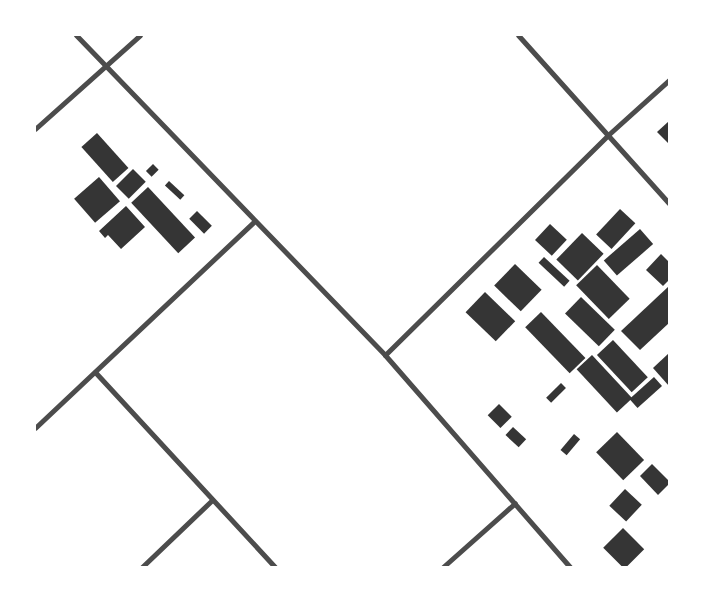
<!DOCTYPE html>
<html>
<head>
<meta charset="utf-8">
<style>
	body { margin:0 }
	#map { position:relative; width:704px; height:602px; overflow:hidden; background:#fff; font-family:"DejaVu Sans",sans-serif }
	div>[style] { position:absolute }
	.building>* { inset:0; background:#353535; transform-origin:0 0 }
	.minor>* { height:5px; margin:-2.5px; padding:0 2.5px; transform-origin:2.5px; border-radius:2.5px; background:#4c4c4c }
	span { translate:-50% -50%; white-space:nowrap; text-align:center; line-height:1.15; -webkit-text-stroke:4px #fff; paint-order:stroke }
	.frame { position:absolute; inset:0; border:36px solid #fff; pointer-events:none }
</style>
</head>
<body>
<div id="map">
	<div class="building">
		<i style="clip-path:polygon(669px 121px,669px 144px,657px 132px)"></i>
		<i style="left:97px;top:133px;width:47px;height:21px;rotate:48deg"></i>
		<i style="left:153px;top:164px;width:8px;height:10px;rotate:45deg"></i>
		<i style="left:133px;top:169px;width:18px;height:24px;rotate:45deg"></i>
		<i style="left:99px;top:177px;width:32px;height:33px;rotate:49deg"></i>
		<i style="left:169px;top:181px;width:21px;height:6px;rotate:43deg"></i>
		<i style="left:148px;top:187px;width:69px;height:23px;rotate:47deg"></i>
		<i style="clip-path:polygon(126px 206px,145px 227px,121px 249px,108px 235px,105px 238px,99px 231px)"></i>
		<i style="left:620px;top:209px;width:21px;height:35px;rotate:43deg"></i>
		<i style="left:197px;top:211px;width:21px;height:11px;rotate:45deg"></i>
		<i style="left:550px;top:224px;width:23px;height:22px;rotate:43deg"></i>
		<i style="left:640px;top:229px;width:20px;height:48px;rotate:49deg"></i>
		<i style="left:582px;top:233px;width:30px;height:37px;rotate:44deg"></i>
		<i style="clip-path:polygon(661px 254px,669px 262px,669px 280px,663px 286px,646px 270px)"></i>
		<i style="left:544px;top:257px;width:35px;height:8px;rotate:43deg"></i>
		<i style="left:515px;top:264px;width:37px;height:30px;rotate:44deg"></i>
		<i style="left:597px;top:265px;width:47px;height:29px;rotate:46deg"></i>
		<i style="clip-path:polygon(669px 286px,669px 323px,640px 350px,621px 331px)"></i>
		<i style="left:485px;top:292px;width:42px;height:28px;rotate:44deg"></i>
		<i style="left:581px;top:297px;width:47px;height:23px;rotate:44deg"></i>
		<i style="left:541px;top:312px;width:64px;height:22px;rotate:46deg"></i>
		<i style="left:613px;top:340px;width:51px;height:22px;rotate:47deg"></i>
		<i style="clip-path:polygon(669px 353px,669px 386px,653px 368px)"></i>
		<i style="left:592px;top:355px;width:59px;height:21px;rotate:47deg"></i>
		<i style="left:654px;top:377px;width:12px;height:33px;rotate:48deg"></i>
		<i style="left:561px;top:383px;width:7px;height:21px;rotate:45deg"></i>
		<i style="left:499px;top:404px;width:18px;height:16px;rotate:45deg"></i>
		<i style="left:513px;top:427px;width:18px;height:11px;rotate:43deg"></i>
		<i style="left:617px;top:432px;width:39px;height:29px;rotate:46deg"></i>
		<i style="left:574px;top:434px;width:8px;height:21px;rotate:40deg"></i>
		<i style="clip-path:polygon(652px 464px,669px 481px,669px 484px,658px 495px,640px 476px)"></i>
		<i style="left:625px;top:489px;width:23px;height:23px;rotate:43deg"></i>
		<i style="left:623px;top:528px;width:30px;height:28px;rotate:45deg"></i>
	</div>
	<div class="minor">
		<i style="left:76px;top:35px;width:445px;rotate:46deg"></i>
		<i style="left:385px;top:355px;width:281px;rotate:48.9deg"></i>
		<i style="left:518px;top:35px;width:226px;rotate:48.1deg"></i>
		<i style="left:35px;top:129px;width:141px;rotate:-41.8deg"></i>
		<i style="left:385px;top:355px;width:313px;rotate:-44.6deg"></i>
		<i style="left:608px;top:135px;width:82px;rotate:-42deg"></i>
		<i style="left:95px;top:372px;width:265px;rotate:47.3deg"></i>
		<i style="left:35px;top:428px;width:302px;rotate:-43.3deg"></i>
		<i style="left:142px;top:567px;width:97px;rotate:-43.7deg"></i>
		<i style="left:443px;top:567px;width:96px;rotate:-41.6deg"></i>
	</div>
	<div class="frame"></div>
</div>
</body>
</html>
